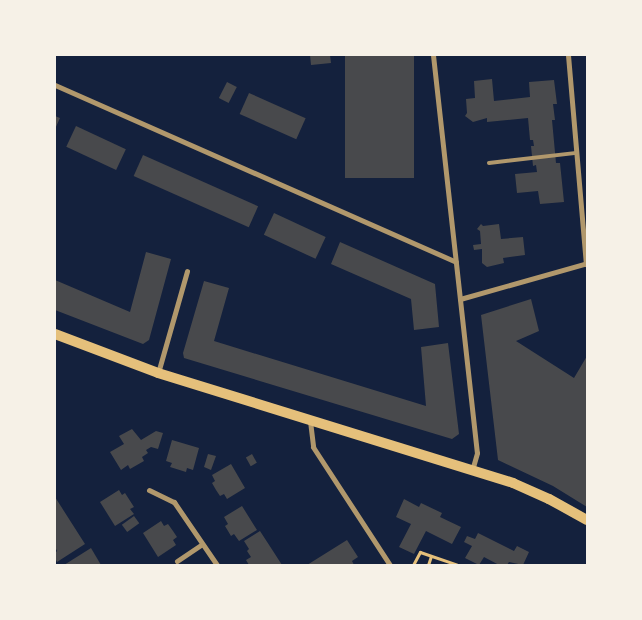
<!DOCTYPE html>
<html>
<head>
<meta charset="utf-8">
<style>
	body { margin:0 }
	#map { position:relative; width:642px; height:620px; overflow:hidden; background:#14213d; font-family:Roboto,sans-serif }
	div>[style] { position:absolute }
	.building>* { inset:0; background:#48494c; transform-origin:0 0 }
	.path>* { height:3px; margin:-1.5px; padding:0 1.5px; transform-origin:1.5px; border-radius:1.5px; background:#e5c07b }
	.service>* { height:4px; margin:-2px; padding:0 2px; transform-origin:2px; border-radius:2px; background:#b1986c }
	.minor>* { height:5px; margin:-2.5px; padding:0 2.5px; transform-origin:2.5px; border-radius:2.5px; background:#b1986c }
	.secondary>* { height:10px; margin:-5px; padding:0 5px; transform-origin:5px; border-radius:5px; background:#e5c07b }
	span { translate:-50% -50%; white-space:nowrap; text-align:center; line-height:1.15; -webkit-text-stroke:4.5px #f6f1e7; paint-order:stroke }
	.frame { position:absolute; inset:0; border:56px solid #f6f1e7; pointer-events:none }
</style>
</head>
<body>
<div id="map">
	<div class="building">
		<i style="clip-path:polygon(310px 55px,330px 55px,331px 63px,311px 65px)"></i>
		<i style="left:345px;top:55px;width:69px;height:123px"></i>
		<i style="clip-path:polygon(492px 79px,494px 101px,530px 97px,529px 82px,554px 80px,557px 104px,553px 104px,555px 120px,552px 120px,556px 163px,560px 163px,564px 202px,540px 204px,538px 191px,517px 193px,515px 174px,537px 172px,536px 165px,533px 166px,531px 146px,534px 146px,533px 140px,530px 140px,528px 118px,487px 122px,487px 118px,473px 122px,465px 116px,467px 113px,466px 99px,475px 98px,474px 81px)"></i>
		<i style="left:227px;top:82px;width:11px;height:18px;rotate:27deg"></i>
		<i style="left:249px;top:93px;width:62px;height:23px;rotate:24deg"></i>
		<i style="clip-path:polygon(55px 116px,60px 118px,55px 129px)"></i>
		<i style="left:76px;top:126px;width:55px;height:23px;rotate:25deg"></i>
		<i style="left:143px;top:155px;width:126px;height:23px;rotate:24deg"></i>
		<i style="left:274px;top:213px;width:57px;height:24px;rotate:25deg"></i>
		<i style="clip-path:polygon(481px 224px,483px 226px,499px 224px,501px 239px,523px 237px,525px 255px,503px 258px,504px 263px,487px 267px,482px 263px,482px 249px,474px 250px,473px 245px,481px 244px,480px 231px,477px 229px)"></i>
		<i style="clip-path:polygon(340px 242px,435px 284px,439px 327px,414px 330px,411px 299px,331px 264px)"></i>
		<i style="clip-path:polygon(146px 252px,171px 259px,149px 340px,143px 344px,55px 310px,55px 280px,130px 312px)"></i>
		<i style="clip-path:polygon(204px 281px,229px 288px,214px 341px,426px 406px,421px 347px,448px 343px,459px 434px,452px 439px,184px 358px,183px 353px)"></i>
		<i style="clip-path:polygon(531px 299px,539px 331px,516px 341px,574px 378px,587px 356px,587px 507px,553px 486px,498px 460px,481px 315px)"></i>
		<i style="clip-path:polygon(132px 429px,141px 440px,156px 431px,163px 433px,158px 449px,151px 447px,146px 450px,148px 453px,142px 457px,144px 461px,130px 469px,128px 465px,121px 470px,110px 452px,124px 444px,119px 436px)"></i>
		<i style="clip-path:polygon(172px 440px,199px 448px,193px 470px,187px 468px,186px 472px,170px 467px,172px 463px,166px 461px)"></i>
		<i style="clip-path:polygon(208px 454px,216px 456px,211px 470px,204px 467px)"></i>
		<i style="left:252px;top:454px;width:10px;height:7px;rotate:61deg"></i>
		<i style="clip-path:polygon(231px 464px,245px 488px,227px 499px,224px 494px,220px 496px,216px 490px,212px 483px,215px 481px,212px 475px)"></i>
		<i style="clip-path:polygon(119px 490px,122px 495px,125px 493px,134px 507px,130px 509px,134px 514px,115px 526px,100px 502px)"></i>
		<i style="clip-path:polygon(55px 497px,85px 544px,57px 562px,55px 558px,55px 553px,57px 551px,55px 547px)"></i>
		<i style="clip-path:polygon(404px 499px,419px 507px,421px 503px,442px 513px,440px 517px,461px 527px,452px 544px,426px 531px,414px 554px,399px 547px,411px 524px,396px 517px)"></i>
		<i style="clip-path:polygon(242px 506px,257px 530px,239px 541px,234px 534px,231px 536px,225px 526px,228px 524px,224px 517px)"></i>
		<i style="left:134px;top:516px;width:9px;height:15px;rotate:54deg"></i>
		<i style="clip-path:polygon(161px 521px,164px 526px,168px 524px,173px 531px,177px 537px,173px 540px,176px 545px,158px 557px,143px 533px)"></i>
		<i style="clip-path:polygon(260px 531px,273px 551px,282px 565px,249px 565px,246px 560px,251px 557px,247px 551px,249px 549px,244px 541px)"></i>
		<i style="clip-path:polygon(478px 533px,514px 551px,517px 546px,529px 552px,523px 565px,509px 562px,507px 565px,499px 565px,484px 557px,479px 565px,465px 558px,472px 546px,464px 542px,467px 536px,475px 539px)"></i>
		<i style="clip-path:polygon(347px 540px,358px 557px,352px 561px,354px 565px,307px 565px)"></i>
		<i style="clip-path:polygon(91px 548px,101px 565px,64px 565px)"></i>
	</div>
	<div class="path">
		<i style="left:413px;top:565px;width:15px;rotate:-62deg"></i>
		<i style="left:420px;top:552px;width:39px;rotate:19deg"></i>
		<i style="left:428px;top:565px;width:9px;rotate:-72deg"></i>
	</div>
	<div class="service">
		<i style="left:489px;top:163px;width:88px;rotate:-6.6deg"></i>
	</div>
	<div class="minor">
		<i style="left:433px;top:55px;width:400px;rotate:83.7deg"></i>
		<i style="left:477px;top:453px;width:19px;rotate:106deg"></i>
		<i style="left:568px;top:55px;width:210px;rotate:85.1deg"></i>
		<i style="left:55px;top:85px;width:438px;rotate:23.8deg"></i>
		<i style="left:460px;top:299px;width:132px;rotate:-15.8deg"></i>
		<i style="left:158px;top:373px;width:106px;rotate:-74.1deg"></i>
		<i style="left:310px;top:421px;width:26px;rotate:83deg"></i>
		<i style="left:313px;top:447px;width:141px;rotate:56.9deg"></i>
		<i style="left:149px;top:490px;width:28px;rotate:26deg"></i>
		<i style="left:174px;top:502px;width:76px;rotate:55.7deg"></i>
		<i style="left:177px;top:561px;width:30px;rotate:-34deg"></i>
	</div>
	<div class="secondary">
		<i style="left:55px;top:334px;width:110px;rotate:20.7deg"></i>
		<i style="left:158px;top:373px;width:372px;rotate:17.2deg"></i>
		<i style="left:513px;top:483px;width:39px;rotate:24deg"></i>
		<i style="left:549px;top:499px;width:43px;rotate:28.9deg"></i>
	</div>
	<div class="frame"></div>
</div>
</body>
</html>
